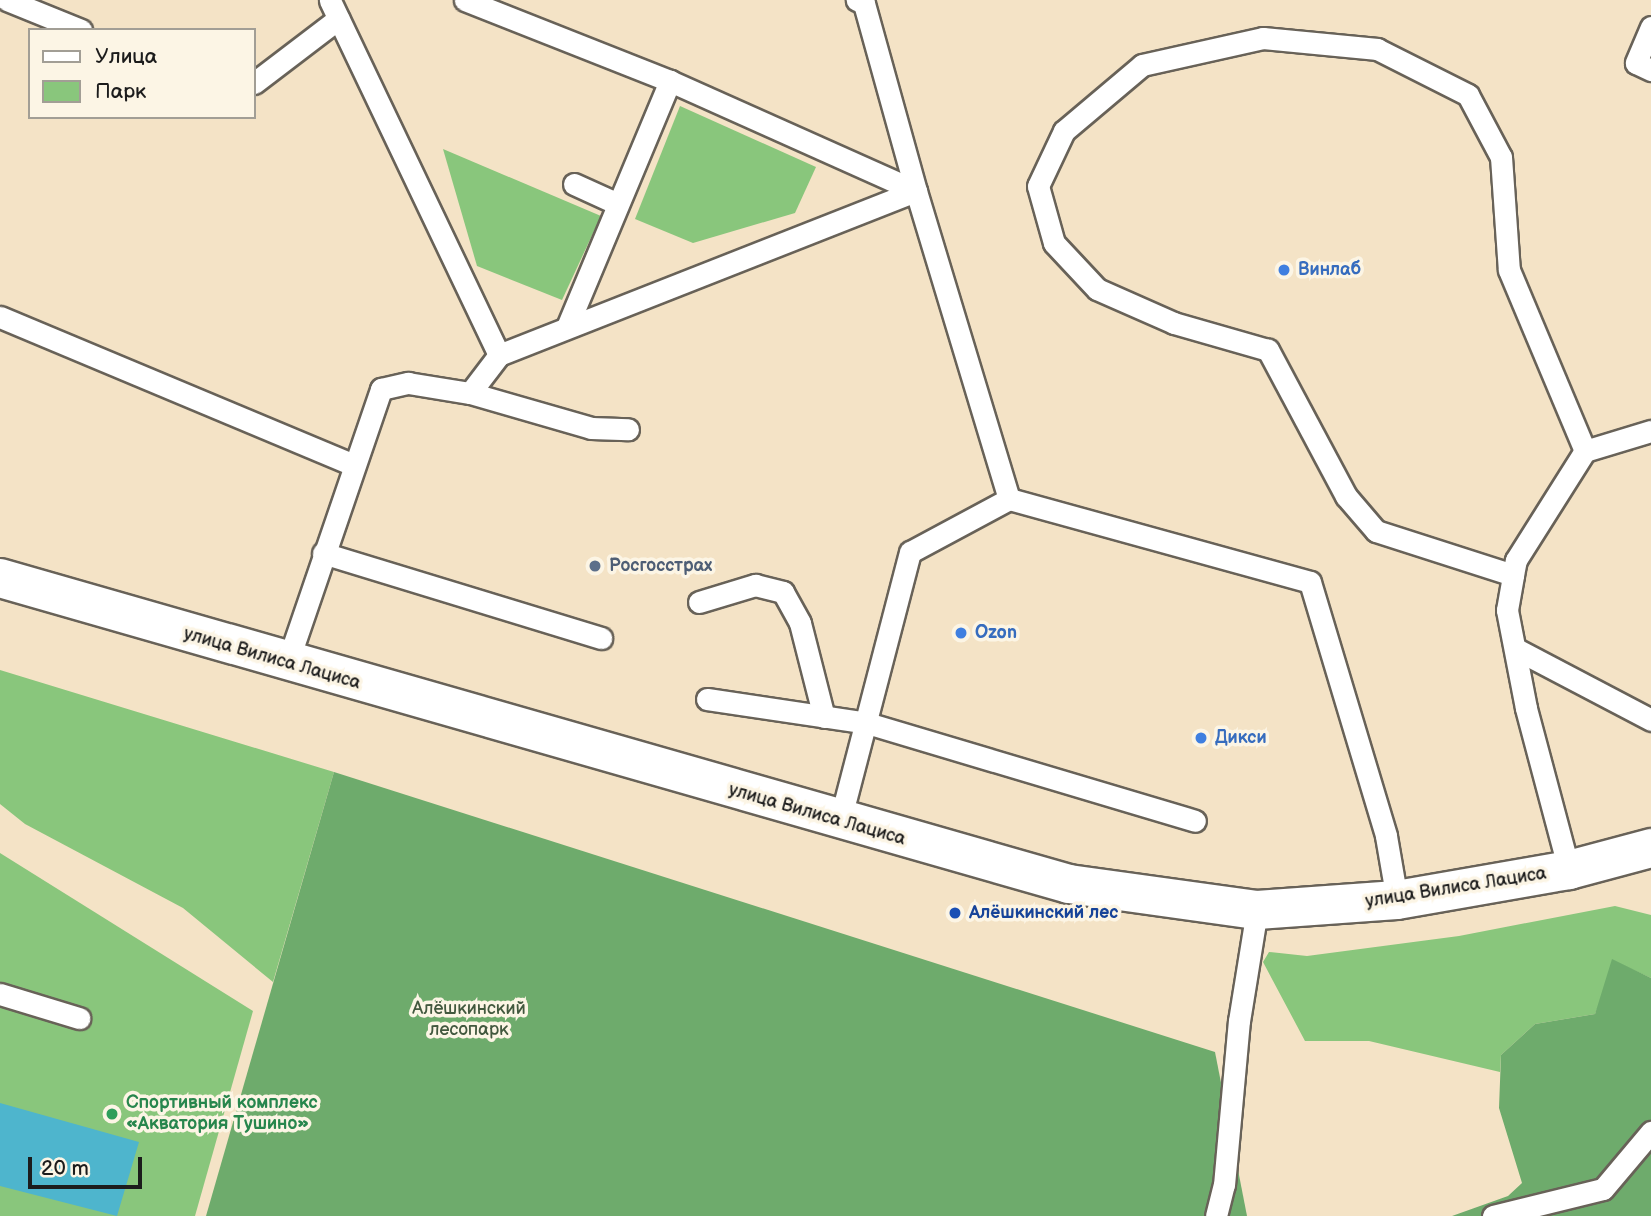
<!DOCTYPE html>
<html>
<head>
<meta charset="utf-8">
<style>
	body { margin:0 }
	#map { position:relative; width:1651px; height:1216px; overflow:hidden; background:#f4e3c6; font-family:"Balsamiq Sans",sans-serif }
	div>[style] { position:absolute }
	.green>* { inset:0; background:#89c67c }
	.forest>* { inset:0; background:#6eab6c }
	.water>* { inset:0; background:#4eb5cd }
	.roads { filter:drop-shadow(2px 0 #686258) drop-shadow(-2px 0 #686258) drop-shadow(0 2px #686258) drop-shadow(0 -2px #686258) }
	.lane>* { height:21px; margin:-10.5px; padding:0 10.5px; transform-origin:10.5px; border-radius:10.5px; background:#fff }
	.secondary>* { height:38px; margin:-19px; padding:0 19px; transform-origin:19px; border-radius:19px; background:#fff }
	.dots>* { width:19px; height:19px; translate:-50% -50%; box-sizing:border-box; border:4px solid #fcf5e5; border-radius:50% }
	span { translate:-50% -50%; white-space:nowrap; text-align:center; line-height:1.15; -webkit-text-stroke:7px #fcf5e5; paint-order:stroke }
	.shop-label { font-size:18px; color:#366cbe; font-weight:700 }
	.left { translate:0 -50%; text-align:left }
	.service-label { font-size:18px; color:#4e5e75; font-weight:700 }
	.street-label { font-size:18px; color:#1c1c1c }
	.transit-label { font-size:18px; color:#164399; font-weight:700 }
	.park-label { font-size:18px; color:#42583e }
	.leisure-label { font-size:18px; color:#27864d; font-weight:700 }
	.legend { position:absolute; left:28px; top:28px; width:228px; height:91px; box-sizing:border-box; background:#fcf5e5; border:2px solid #a29e95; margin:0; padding:9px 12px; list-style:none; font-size:21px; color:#1c1c1c }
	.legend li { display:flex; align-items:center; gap:14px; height:35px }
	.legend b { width:35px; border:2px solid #a29e95 }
	.scale { position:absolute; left:28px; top:1157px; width:114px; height:32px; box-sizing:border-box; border:4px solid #1c1c1c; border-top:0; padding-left:9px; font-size:21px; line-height:24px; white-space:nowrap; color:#1c1c1c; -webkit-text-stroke:5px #fcf5e5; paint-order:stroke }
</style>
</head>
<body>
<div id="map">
	<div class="green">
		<i style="clip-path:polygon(680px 106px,816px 167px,795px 213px,693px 243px,635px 219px)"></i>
		<i style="clip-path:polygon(443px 149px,601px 216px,562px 300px,477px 266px)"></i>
		<i style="clip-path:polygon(0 670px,334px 772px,273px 982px,183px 908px,25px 824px,0 804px)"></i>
		<i style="clip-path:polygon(0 853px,253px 1011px,195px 1216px,0 1216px)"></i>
		<i style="clip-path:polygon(1615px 906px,1651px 915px,1651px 978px,1616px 962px,1595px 1014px,1535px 1024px,1501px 1055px,1500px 1072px,1369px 1041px,1305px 1041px,1263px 962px,1269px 952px,1307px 956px,1459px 936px)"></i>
	</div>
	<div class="forest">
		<i style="clip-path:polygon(334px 772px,1215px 1052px,1247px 1216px,206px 1216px)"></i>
		<i style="clip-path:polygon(1612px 959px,1651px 978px,1651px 1216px,1452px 1216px,1508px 1196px,1522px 1183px,1499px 1108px,1501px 1055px,1535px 1024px,1595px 1014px)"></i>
	</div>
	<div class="water">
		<i style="clip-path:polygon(0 1103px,139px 1142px,117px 1216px,0 1186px)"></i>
	</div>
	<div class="roads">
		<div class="lane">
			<i style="left:7px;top:0;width:80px;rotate:22.1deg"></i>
			<i style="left:465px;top:0;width:220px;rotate:21.6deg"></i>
			<i style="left:670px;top:81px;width:269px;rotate:24.1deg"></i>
			<i style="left:916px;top:191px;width:322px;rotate:73.2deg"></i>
			<i style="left:1009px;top:499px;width:112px;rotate:151.8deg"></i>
			<i style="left:910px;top:552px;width:278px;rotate:104.6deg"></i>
			<i style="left:1651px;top:27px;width:39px;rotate:113deg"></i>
			<i style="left:1636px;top:63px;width:17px;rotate:25deg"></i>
			<i style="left:254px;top:83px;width:106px;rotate:-37.3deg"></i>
			<i style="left:574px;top:184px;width:48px;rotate:24.4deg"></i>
			<i style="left:0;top:317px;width:384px;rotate:22.7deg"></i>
			<i style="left:567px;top:327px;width:267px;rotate:-67.3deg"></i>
			<i style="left:499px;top:355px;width:448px;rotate:-21.5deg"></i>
			<i style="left:916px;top:191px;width:195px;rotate:-105.5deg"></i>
			<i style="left:864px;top:3px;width:8px;rotate:-157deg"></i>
			<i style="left:470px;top:393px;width:126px;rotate:16.1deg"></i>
			<i style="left:591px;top:428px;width:37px;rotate:2deg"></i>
			<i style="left:1009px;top:499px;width:312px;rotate:15.4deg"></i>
			<i style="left:1310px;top:582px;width:265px;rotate:73.3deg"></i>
			<i style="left:1386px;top:836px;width:65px;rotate:80.2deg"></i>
			<i style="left:323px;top:553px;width:291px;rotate:17deg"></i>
			<i style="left:1513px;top:575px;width:144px;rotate:-162.2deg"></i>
			<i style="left:1376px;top:531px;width:46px;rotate:-130.6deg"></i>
			<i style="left:1346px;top:496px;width:166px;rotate:-118.1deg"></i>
			<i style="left:1268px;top:350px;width:98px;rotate:-164deg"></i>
			<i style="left:1174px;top:323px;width:84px;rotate:-156.2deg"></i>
			<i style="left:1097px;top:289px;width:63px;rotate:-133.1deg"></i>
			<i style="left:1054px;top:243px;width:59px;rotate:-105.7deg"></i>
			<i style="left:1038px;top:186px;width:61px;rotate:-64.7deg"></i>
			<i style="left:1064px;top:131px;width:102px;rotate:-40.2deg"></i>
			<i style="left:1142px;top:65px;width:124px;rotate:-12.6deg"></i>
			<i style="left:1263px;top:38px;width:115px;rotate:5.5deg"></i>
			<i style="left:1377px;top:49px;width:102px;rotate:26.8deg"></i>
			<i style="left:1468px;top:95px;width:70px;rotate:62deg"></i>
			<i style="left:1501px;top:157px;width:113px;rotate:86deg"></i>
			<i style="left:1509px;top:270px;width:196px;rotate:67.2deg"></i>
			<i style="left:699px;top:602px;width:59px;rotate:-16.9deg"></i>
			<i style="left:755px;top:585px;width:29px;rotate:14deg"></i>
			<i style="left:783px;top:592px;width:35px;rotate:61deg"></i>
			<i style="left:800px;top:623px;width:97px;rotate:75.7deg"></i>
			<i style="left:1516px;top:649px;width:153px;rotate:27.7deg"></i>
			<i style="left:287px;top:664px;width:291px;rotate:-71.1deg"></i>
			<i style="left:381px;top:389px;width:28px;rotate:-13deg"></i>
			<i style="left:408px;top:383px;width:63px;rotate:9.2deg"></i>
			<i style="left:470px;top:393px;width:48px;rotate:-52.7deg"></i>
			<i style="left:499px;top:355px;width:393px;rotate:-115.5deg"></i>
			<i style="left:707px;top:699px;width:162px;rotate:8.5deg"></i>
			<i style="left:867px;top:723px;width:342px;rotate:16.6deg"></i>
			<i style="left:1569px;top:870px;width:168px;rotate:-104.9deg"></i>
			<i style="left:1526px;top:708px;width:100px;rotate:-101deg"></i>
			<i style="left:1507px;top:610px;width:36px;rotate:-80deg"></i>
			<i style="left:1513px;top:575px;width:15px;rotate:-79deg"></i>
			<i style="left:1516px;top:560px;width:129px;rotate:-57.7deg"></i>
			<i style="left:1585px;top:451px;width:69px;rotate:-16.9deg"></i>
			<i style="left:0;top:994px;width:83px;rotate:16.9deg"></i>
			<i style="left:1216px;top:1216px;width:32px;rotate:-76deg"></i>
			<i style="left:1224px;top:1185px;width:165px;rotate:-84.8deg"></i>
			<i style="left:1239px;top:1021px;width:112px;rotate:-80.8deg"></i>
			<i style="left:1493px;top:1216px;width:113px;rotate:-13.8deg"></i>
			<i style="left:1603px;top:1189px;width:75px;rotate:-49.9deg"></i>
		</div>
		<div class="secondary">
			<i style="left:0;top:578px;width:1112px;rotate:15.97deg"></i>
			<i style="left:1069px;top:884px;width:190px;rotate:7.9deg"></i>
			<i style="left:1257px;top:910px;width:140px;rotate:-4.1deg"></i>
			<i style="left:1397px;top:900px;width:175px;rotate:-9.9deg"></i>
			<i style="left:1569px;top:870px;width:85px;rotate:-15deg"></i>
		</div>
	</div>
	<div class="dots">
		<i style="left:1284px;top:270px;background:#3f7fe0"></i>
		<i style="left:595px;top:566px;background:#5c6f8a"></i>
		<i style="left:961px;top:633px;background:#3f7fe0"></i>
		<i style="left:1201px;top:738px;background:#3f7fe0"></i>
		<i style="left:955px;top:913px;background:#1a4fb4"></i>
		<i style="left:112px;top:1114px;background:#2e9e5b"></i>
	</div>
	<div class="shop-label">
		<span class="left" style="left:1298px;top:270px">Винлаб</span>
		<span class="left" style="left:975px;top:633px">Ozon</span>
		<span class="left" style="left:1215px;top:738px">Дикси</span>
	</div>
	<div class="service-label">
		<span class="left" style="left:609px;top:566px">Росгосстрах</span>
	</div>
	<div class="street-label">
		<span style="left:272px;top:659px;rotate:16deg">улица Вилиса Лациса</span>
		<span style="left:817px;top:815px;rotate:16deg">улица Вилиса Лациса</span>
		<span style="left:1456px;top:888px;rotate:-9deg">улица Вилиса Лациса</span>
	</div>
	<div class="transit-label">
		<span class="left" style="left:969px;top:913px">Алёшкинский лес</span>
	</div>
	<div class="park-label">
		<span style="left:469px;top:1020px">Алёшкинский<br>лесопарк</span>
	</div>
	<div class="leisure-label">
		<span class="left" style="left:126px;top:1114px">Спортивный комплекс<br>«Акватория Тушино»</span>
	</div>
	<ul class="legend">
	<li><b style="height:9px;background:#fff"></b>Улица</li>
	<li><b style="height:19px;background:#89c67c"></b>Парк</li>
	</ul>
	<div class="scale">20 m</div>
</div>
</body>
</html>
